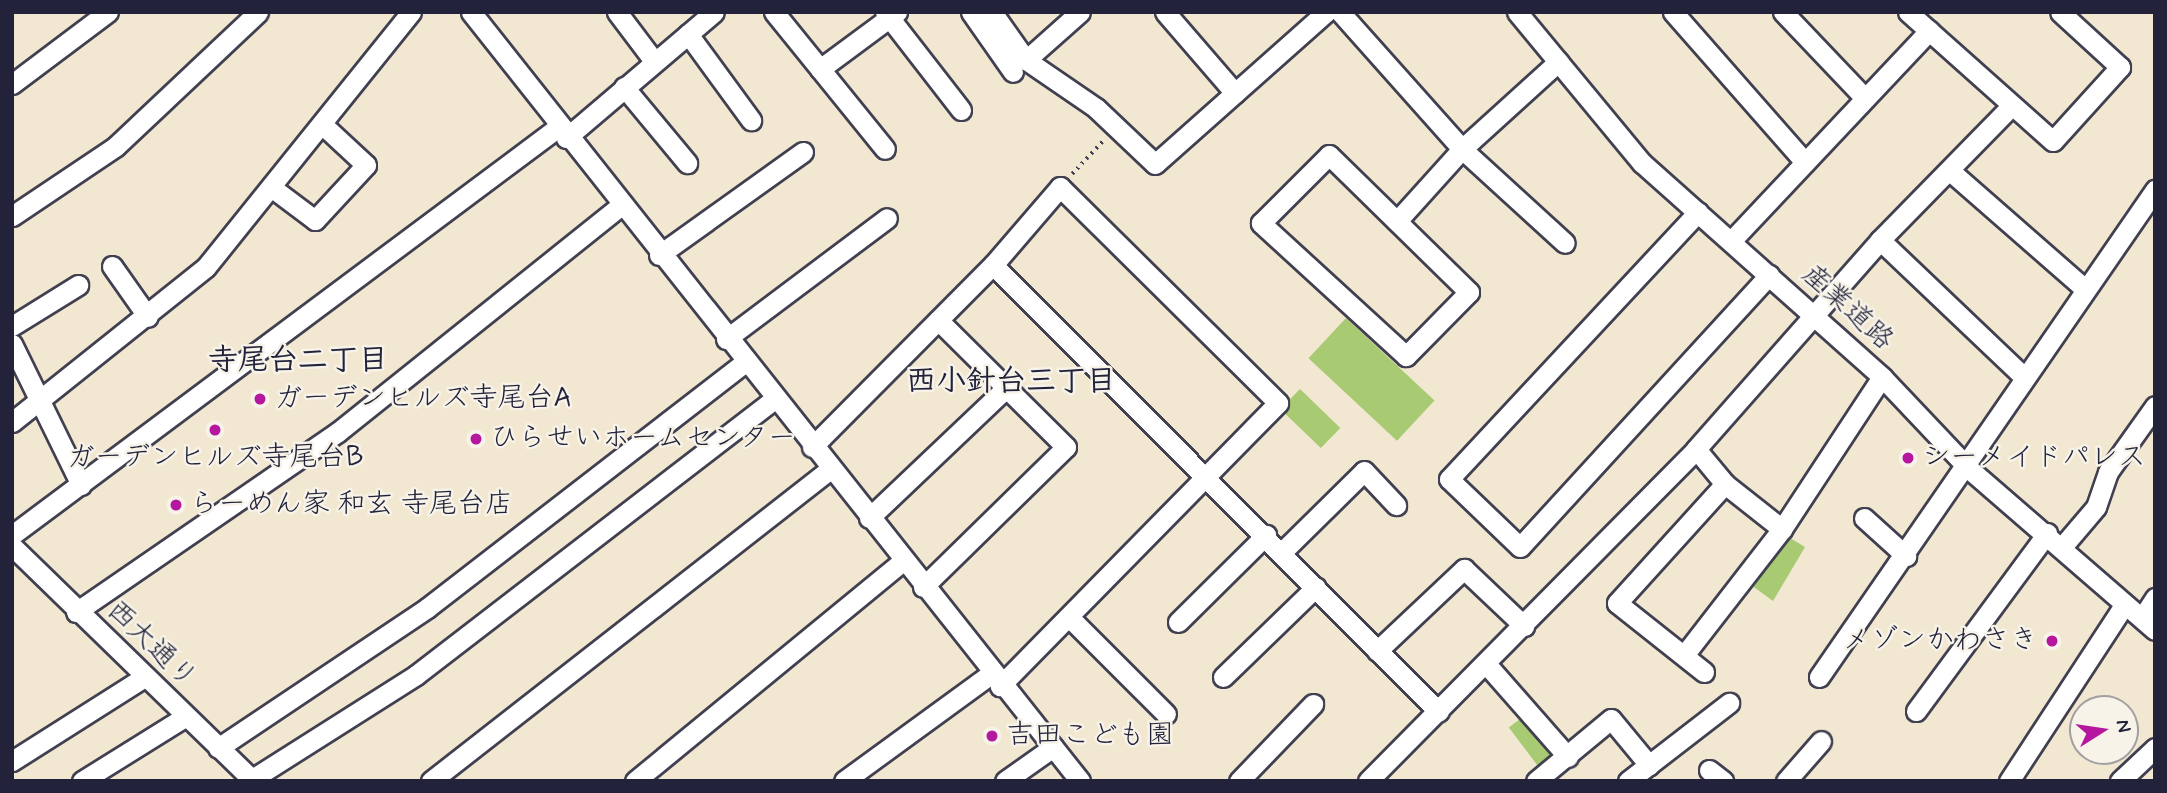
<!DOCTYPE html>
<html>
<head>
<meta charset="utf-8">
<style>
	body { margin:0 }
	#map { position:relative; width:2167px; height:793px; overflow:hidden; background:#f2e7d0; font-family:Mynerve,"Klee One",sans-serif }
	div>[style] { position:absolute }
	.green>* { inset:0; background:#a7ca73; transform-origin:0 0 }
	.path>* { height:3.5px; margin-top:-1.75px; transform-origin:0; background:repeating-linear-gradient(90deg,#414051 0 2px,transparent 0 7px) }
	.roads { filter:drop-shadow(2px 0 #414051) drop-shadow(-2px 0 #414051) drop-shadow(0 2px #414051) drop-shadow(0 -2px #414051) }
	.minor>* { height:19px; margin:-9.5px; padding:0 9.5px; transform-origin:9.5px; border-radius:9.5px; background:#fff }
	.dots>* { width:19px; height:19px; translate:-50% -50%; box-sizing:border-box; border:4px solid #f7f3e8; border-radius:50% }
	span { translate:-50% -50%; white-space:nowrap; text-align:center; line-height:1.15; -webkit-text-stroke:5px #f7f3e8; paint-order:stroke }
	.street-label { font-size:28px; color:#22223b }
	.poi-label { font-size:28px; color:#22223b }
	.left { translate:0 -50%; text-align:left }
	.right { translate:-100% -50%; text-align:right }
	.neighbourhood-label { font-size:30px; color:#22223b; font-weight:700 }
	.frame { position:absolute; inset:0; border:14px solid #22223b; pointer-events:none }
	.north { position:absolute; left:2069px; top:695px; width:70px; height:70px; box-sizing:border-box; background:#f7f3e8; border:2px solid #a29fa3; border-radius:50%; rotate:78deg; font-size:19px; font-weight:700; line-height:28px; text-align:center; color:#22223b }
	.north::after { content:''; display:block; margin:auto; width:24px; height:32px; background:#b5179e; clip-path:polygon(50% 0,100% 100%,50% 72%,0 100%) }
</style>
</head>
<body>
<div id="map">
	<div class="green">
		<i style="left:1346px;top:318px;width:121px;height:55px;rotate:43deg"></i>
		<i style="left:1300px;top:389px;width:56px;height:28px;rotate:44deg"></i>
		<i style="clip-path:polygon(1780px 532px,1805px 547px,1773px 601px,1743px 579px)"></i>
		<i style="left:1532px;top:710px;width:59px;height:29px;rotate:53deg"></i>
	</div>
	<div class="path">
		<i style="left:1072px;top:174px;width:48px;rotate:-46.7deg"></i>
	</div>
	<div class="roads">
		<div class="minor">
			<i style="left:471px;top:12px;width:981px;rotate:51.62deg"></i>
			<i style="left:617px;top:12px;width:61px;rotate:52.9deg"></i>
			<i style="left:774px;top:12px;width:176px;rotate:51deg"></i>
			<i style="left:885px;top:12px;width:124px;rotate:52.2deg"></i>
			<i style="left:971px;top:12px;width:73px;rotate:55deg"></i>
			<i style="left:992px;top:12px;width:59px;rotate:54.7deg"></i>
			<i style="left:1026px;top:60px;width:85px;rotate:34.4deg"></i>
			<i style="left:1096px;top:108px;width:81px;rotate:43.5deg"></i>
			<i style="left:1155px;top:164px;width:229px;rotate:-41.6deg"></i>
			<i style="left:1165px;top:12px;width:107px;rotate:49.2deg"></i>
			<i style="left:1340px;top:12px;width:183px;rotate:48.3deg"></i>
			<i style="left:1462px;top:149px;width:139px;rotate:42.4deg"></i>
			<i style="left:1517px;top:12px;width:196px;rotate:50.4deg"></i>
			<i style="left:1642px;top:163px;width:322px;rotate:41.7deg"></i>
			<i style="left:1882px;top:377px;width:125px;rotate:46.6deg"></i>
			<i style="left:1968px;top:468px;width:247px;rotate:40.9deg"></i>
			<i style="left:1673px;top:12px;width:200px;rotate:48.7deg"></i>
			<i style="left:1783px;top:12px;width:119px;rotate:46.4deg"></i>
			<i style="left:1908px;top:12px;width:194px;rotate:41.7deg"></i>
			<i style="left:2053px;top:141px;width:100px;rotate:-47.8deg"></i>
			<i style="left:2120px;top:67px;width:81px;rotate:-137.5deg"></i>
			<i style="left:688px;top:34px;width:107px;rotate:53.8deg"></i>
			<i style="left:1026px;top:60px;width:72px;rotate:-41.6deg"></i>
			<i style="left:820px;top:69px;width:96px;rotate:-36.5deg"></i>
			<i style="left:12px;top:84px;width:120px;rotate:-36.9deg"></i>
			<i style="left:624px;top:87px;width:99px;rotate:50.3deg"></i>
			<i style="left:566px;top:138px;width:194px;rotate:-40.4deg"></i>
			<i style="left:1329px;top:155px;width:196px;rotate:44.4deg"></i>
			<i style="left:1469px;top:292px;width:90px;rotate:134.5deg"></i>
			<i style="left:1406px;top:356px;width:197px;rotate:-137.5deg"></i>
			<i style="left:1261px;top:223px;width:96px;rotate:-45deg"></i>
			<i style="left:1949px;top:170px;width:181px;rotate:41.2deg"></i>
			<i style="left:271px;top:187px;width:55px;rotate:36.9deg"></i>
			<i style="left:315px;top:220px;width:75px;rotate:-47.2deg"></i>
			<i style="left:366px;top:165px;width:57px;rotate:-137.1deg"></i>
			<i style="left:1698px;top:212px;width:365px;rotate:133deg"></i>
			<i style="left:1449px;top:479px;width:98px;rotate:43.8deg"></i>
			<i style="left:1520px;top:547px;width:369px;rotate:-47.5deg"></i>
			<i style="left:12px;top:216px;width:125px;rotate:-33.9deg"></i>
			<i style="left:116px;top:146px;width:195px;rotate:-43.3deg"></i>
			<i style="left:1397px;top:221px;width:97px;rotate:-47.9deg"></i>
			<i style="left:1462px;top:149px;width:130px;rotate:-42.2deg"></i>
			<i style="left:1880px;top:240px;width:199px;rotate:43.6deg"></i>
			<i style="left:1731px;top:241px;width:289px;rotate:-46.7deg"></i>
			<i style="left:659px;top:255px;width:177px;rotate:-35.6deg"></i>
			<i style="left:993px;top:265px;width:631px;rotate:45.06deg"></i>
			<i style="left:112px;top:266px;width:62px;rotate:54.8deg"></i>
			<i style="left:12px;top:326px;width:78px;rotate:-31.8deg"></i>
			<i style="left:726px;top:339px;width:201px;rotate:-36.9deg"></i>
			<i style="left:12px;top:344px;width:157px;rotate:63.9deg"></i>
			<i style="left:12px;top:422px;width:248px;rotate:-38.6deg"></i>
			<i style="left:206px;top:267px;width:327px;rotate:-51.2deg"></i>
			<i style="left:812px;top:447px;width:257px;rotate:-45.2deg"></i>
			<i style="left:993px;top:265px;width:103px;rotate:-49.3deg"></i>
			<i style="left:1060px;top:187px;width:307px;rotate:44.7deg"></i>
			<i style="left:1278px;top:403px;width:397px;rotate:134.5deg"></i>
			<i style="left:1696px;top:449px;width:45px;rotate:50.4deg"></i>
			<i style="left:1725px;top:484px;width:73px;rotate:38.3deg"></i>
			<i style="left:869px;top:518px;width:189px;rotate:-43.5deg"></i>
			<i style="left:1864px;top:518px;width:57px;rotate:42.1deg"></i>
			<i style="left:12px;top:535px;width:680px;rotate:-36.75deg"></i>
			<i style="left:12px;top:546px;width:337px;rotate:44.2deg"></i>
			<i style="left:2062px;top:547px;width:52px;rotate:-49.6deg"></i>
			<i style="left:2096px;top:507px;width:37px;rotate:-71deg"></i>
			<i style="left:2108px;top:472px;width:81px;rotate:-54.5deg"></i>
			<i style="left:1282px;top:552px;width:115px;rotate:-44.6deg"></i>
			<i style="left:1364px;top:471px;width:47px;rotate:46.7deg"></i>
			<i style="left:923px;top:587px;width:200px;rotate:-44.4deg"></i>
			<i style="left:1066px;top:447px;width:180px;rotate:-135.2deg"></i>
			<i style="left:76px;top:612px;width:318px;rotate:-34.5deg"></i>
			<i style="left:338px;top:432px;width:361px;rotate:-38.7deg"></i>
			<i style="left:1069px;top:617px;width:137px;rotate:45deg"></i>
			<i style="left:2142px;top:618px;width:24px;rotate:-57deg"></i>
			<i style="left:1178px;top:622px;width:124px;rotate:-44.7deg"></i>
			<i style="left:1377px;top:651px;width:120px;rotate:-43.3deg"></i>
			<i style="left:1464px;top:569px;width:83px;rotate:43.5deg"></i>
			<i style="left:1685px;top:654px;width:158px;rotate:-52.2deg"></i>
			<i style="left:1782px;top:529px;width:182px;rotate:-56.7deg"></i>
			<i style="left:1488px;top:666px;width:121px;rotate:48.7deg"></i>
			<i style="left:1704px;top:672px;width:111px;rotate:-141.6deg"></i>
			<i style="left:1617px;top:603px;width:161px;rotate:-47.8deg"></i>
			<i style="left:1223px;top:677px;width:129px;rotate:-44.1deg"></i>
			<i style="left:1819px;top:677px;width:592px;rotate:-55.4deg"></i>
			<i style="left:1916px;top:711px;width:221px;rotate:-53.6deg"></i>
			<i style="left:218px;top:748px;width:252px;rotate:-33.8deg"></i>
			<i style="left:427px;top:608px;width:401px;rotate:-37.7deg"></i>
			<i style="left:12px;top:761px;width:155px;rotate:-32.4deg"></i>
			<i style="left:1709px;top:770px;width:18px;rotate:38deg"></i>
			<i style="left:82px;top:781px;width:121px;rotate:-31.9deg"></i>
			<i style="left:249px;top:781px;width:198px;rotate:-32.4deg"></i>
			<i style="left:416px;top:675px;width:452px;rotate:-37.6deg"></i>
			<i style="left:431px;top:781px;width:505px;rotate:-38deg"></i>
			<i style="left:635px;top:781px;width:347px;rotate:-39.4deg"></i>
			<i style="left:844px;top:781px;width:182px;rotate:-36.1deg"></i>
			<i style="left:1005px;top:781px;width:59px;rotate:-35.3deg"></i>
			<i style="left:1239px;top:781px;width:107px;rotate:-46.1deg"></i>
			<i style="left:1368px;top:781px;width:467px;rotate:-45.3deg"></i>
			<i style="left:1696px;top:449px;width:278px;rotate:-48.6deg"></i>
			<i style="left:1880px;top:240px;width:187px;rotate:-45.6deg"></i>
			<i style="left:1536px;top:781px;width:97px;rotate:-39.6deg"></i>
			<i style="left:1611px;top:719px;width:60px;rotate:50.4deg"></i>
			<i style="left:1628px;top:781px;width:128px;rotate:-37.7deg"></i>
			<i style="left:1786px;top:781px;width:53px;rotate:-48.8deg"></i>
			<i style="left:2009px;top:781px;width:210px;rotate:-56.8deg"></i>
			<i style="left:2120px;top:781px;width:48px;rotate:-43.3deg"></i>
		</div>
	</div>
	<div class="dots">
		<i style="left:260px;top:399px;background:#b5179e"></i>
		<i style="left:215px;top:430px;background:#b5179e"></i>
		<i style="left:476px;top:439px;background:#b5179e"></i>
		<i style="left:1908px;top:458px;background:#b5179e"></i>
		<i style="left:176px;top:505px;background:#b5179e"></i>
		<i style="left:2052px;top:641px;background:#b5179e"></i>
		<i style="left:992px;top:736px;background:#b5179e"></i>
	</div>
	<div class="street-label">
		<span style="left:1847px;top:308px;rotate:42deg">産業道路</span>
		<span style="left:151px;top:645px;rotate:44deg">西大通り</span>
	</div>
	<div class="poi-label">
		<span class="left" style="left:274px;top:399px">ガーデンヒルズ寺尾台A</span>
		<span class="left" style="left:490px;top:439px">ひらせいホームセンター</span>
		<span style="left:215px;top:458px">ガーデンヒルズ寺尾台B</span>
		<span class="left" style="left:1922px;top:458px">シーメイドパレス</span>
		<span class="left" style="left:190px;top:505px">らーめん家 和玄 寺尾台店</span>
		<span class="right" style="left:2038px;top:641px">メゾンかわさき</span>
		<span class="left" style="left:1006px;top:736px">吉田こども園</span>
	</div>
	<div class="neighbourhood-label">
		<span style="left:298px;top:361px">寺尾台二丁目</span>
		<span style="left:1011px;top:382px">西小針台三丁目</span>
	</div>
	<div class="frame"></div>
	<div class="north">N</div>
</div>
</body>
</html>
